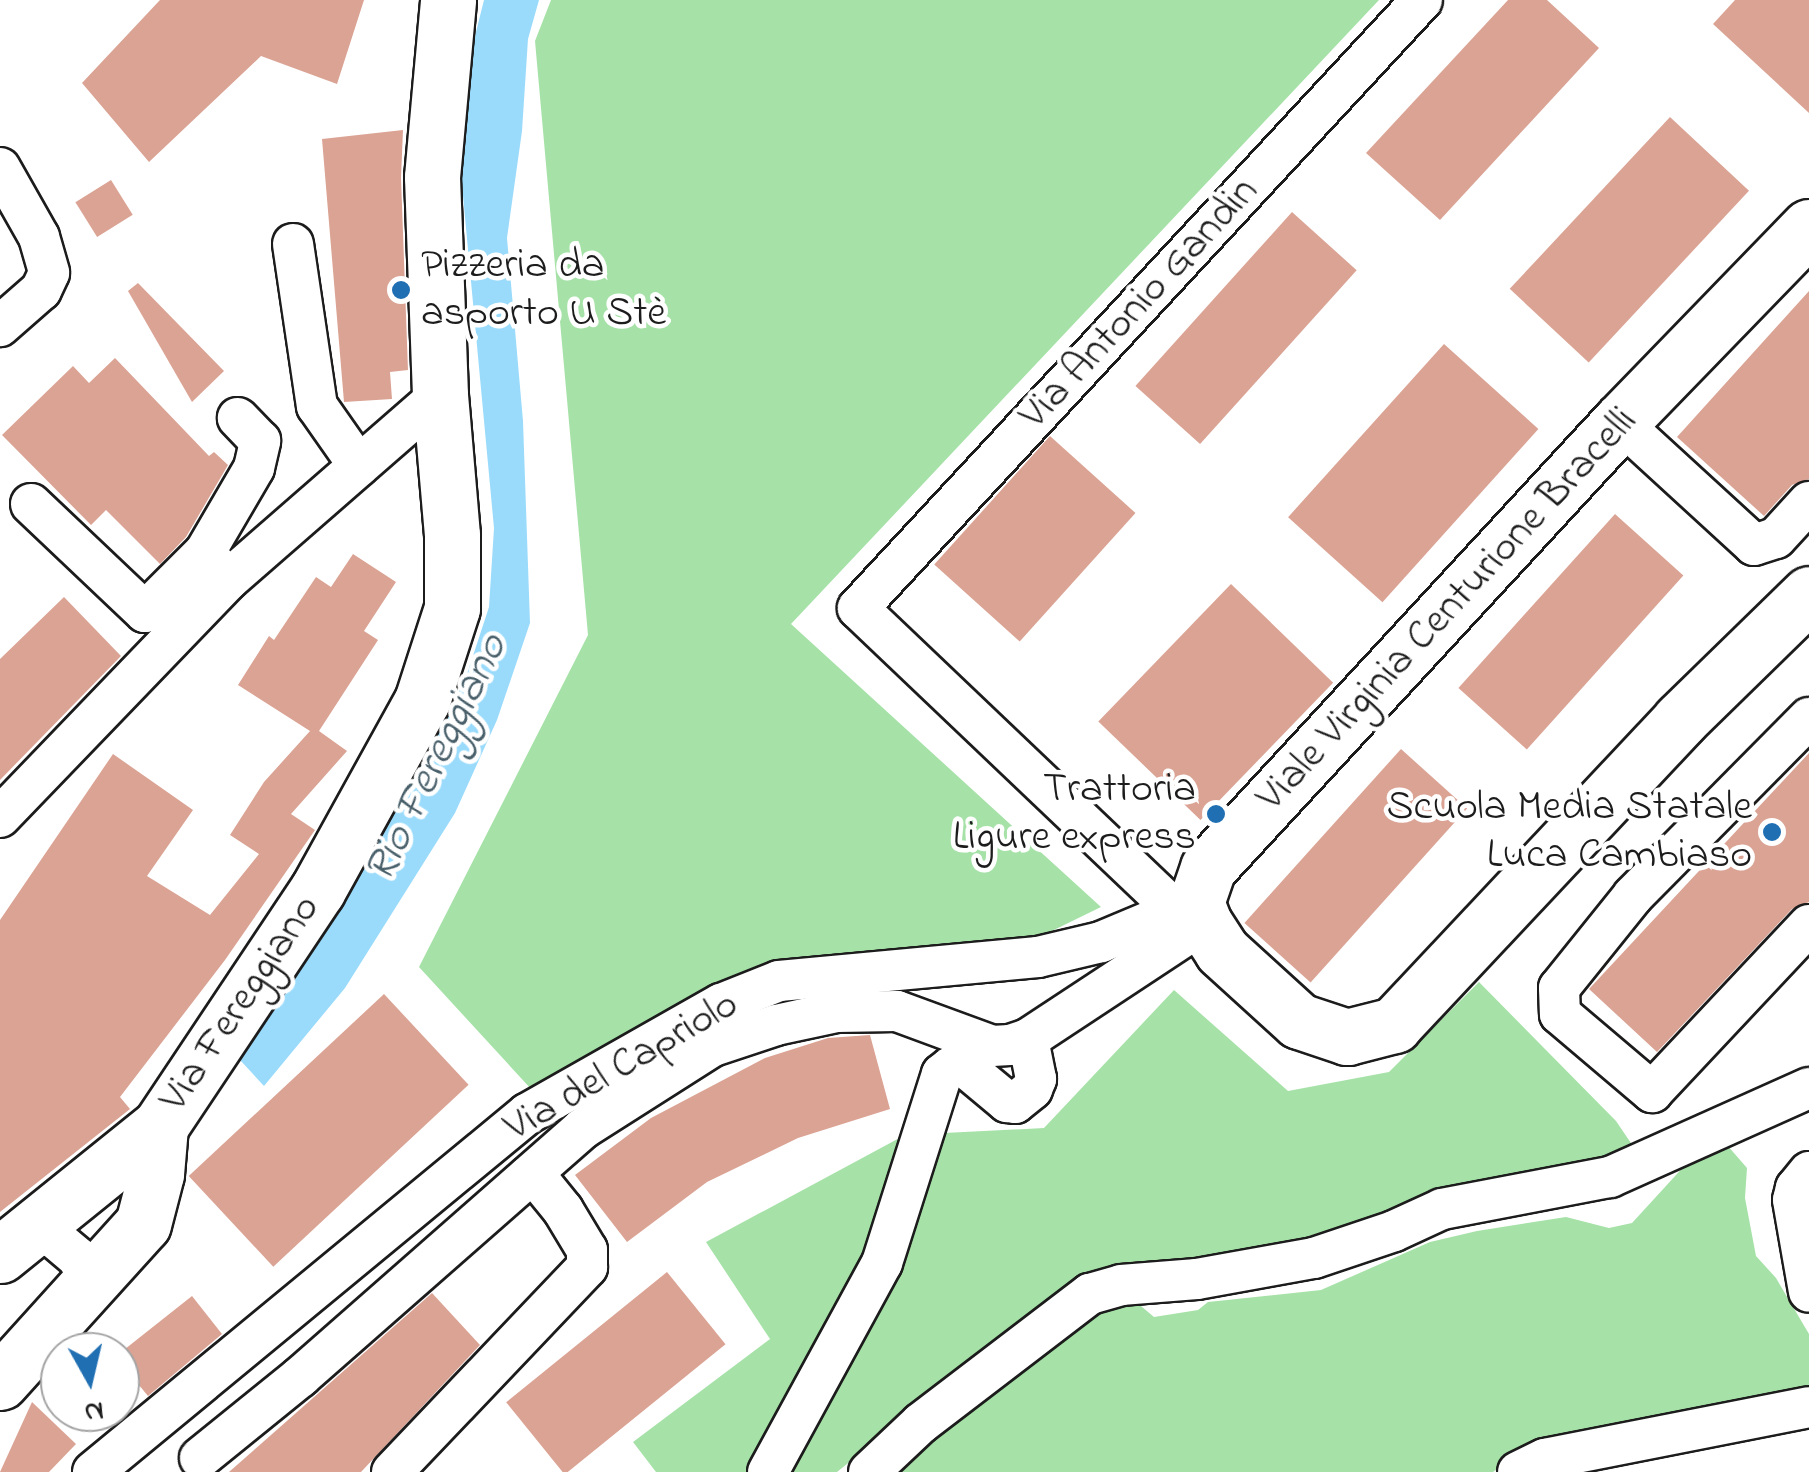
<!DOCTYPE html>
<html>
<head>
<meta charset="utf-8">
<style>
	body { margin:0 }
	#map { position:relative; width:1809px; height:1472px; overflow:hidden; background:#fff; font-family:"Indie Flower",sans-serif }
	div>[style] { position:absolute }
	.green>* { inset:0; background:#a6e2a8 }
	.water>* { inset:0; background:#9adbfc }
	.building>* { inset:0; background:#dba394; transform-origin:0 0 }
	.roads { filter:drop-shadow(2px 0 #1c1c1c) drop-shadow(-2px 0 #1c1c1c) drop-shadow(0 2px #1c1c1c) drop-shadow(0 -2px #1c1c1c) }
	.street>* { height:40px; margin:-20px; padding:0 20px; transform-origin:20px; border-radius:20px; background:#fff }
	.secondary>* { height:55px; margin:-27.5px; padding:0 27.5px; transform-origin:27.5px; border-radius:27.5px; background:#fff }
	.dots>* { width:28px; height:28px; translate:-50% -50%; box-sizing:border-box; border:5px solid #fff; border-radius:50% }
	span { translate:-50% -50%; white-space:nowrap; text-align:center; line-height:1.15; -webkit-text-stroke:9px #fff; paint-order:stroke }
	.poi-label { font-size:42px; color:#1c1c1c }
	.left { translate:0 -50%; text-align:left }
	.right { translate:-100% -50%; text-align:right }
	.street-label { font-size:42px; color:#1c1c1c }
	.water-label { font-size:45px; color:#485f6a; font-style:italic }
	.north { position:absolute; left:40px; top:1332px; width:100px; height:100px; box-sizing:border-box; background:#fff; border:2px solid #a4a4a4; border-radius:50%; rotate:172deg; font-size:28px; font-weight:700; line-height:40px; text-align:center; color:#1c1c1c }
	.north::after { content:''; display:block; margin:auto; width:35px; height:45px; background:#1f6fb2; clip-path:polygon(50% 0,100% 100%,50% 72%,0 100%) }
</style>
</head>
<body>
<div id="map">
	<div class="green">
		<i style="clip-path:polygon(551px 0,1379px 0,791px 624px,1101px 907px,1015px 949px,834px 954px,744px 973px,532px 1090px,419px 967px,588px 635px,535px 41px)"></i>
		<i style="clip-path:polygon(1479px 982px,1616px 1121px,1637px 1152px,1341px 1241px,1035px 1312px,837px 1472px,656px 1472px,633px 1442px,770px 1339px,706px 1242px,905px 1135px,1044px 1128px,1174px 990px,1288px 1091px,1389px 1072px)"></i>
		<i style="clip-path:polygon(1727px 1145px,1747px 1168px,1745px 1198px,1756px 1256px,1776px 1278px,1809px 1334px,1809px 1390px,1529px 1449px,1493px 1472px,896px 1472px,949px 1419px,1095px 1309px,1135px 1301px,1154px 1317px,1198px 1310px,1208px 1302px,1321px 1290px,1430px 1242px,1477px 1231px,1566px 1217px,1609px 1228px,1632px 1223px,1698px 1151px)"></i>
	</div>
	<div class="water">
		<i style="clip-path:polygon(484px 0,539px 0,528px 39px,522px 131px,507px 238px,523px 421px,530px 623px,497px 720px,455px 813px,345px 988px,264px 1086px,240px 1060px,428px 754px,466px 677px,489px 607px,494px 528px,462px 185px,462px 88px)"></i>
	</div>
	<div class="building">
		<i style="clip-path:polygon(160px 0,364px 0,337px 84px,261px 56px,149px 162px,82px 83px)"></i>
		<i style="clip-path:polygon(1508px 0,1547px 0,1599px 48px,1440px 220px,1366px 153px)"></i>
		<i style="clip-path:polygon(1735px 0,1809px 0,1809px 113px,1713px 24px)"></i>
		<i style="left:1670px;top:117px;width:108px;height:235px;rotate:43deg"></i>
		<i style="clip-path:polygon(403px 130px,401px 178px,408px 370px,390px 372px,392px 399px,344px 402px,322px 139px)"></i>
		<i style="left:111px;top:180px;width:41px;height:42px;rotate:58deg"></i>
		<i style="left:1292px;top:212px;width:87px;height:234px;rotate:42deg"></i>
		<i style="clip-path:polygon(138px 283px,224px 371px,192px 402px,128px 291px)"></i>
		<i style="clip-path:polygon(1809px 291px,1809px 479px,1792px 485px,1764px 516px,1677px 437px)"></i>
		<i style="left:1444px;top:344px;width:127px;height:233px;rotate:42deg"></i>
		<i style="clip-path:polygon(115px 358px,209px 456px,214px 452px,228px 465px,186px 537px,160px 564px,106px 510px,91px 525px,2px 435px,73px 366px,89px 383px)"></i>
		<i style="left:1050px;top:436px;width:115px;height:173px;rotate:42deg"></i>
		<i style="left:1615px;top:514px;width:92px;height:234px;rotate:42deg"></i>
		<i style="clip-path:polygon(353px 554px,396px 582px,364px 631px,378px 640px,319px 731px,347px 751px,291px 814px,315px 830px,225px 960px,120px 1097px,130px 1109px,0 1212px,0 920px,113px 754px,193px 810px,147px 876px,210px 915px,259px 854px,230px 835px,264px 782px,310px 731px,238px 685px,269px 636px,274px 640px,316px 577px,331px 587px)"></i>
		<i style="left:1231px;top:584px;width:142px;height:191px;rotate:44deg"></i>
		<i style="clip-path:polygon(64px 597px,121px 656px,0 780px,0 659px)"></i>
		<i style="left:1401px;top:749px;width:89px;height:234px;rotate:42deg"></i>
		<i style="clip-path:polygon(1809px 753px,1809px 902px,1792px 909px,1657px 1052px,1589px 989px)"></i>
		<i style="left:384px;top:994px;width:124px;height:267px;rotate:47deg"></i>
		<i style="clip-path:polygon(870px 1035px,890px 1109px,798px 1138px,707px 1182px,627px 1242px,575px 1175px,651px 1118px,765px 1058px,828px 1038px)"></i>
		<i style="left:667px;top:1272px;width:93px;height:207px;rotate:51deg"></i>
		<i style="clip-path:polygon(432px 1293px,480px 1345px,361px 1472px,229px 1472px)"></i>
		<i style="clip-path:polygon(192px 1296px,222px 1334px,148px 1396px,120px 1362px,120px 1353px)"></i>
		<i style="clip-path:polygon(32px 1402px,76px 1444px,49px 1472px,0 1472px)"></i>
	</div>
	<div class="roads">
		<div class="street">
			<i style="left:0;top:168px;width:79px;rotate:60.5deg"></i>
			<i style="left:39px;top:237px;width:37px;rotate:74deg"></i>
			<i style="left:49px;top:273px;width:19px;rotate:115deg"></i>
			<i style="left:41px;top:290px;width:55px;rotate:138.7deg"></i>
			<i style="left:293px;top:244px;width:164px;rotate:81.6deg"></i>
			<i style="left:317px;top:406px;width:73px;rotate:55deg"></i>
			<i style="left:1620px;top:422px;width:182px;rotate:42.5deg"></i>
			<i style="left:1754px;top:545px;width:23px;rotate:-18deg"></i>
			<i style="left:1776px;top:538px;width:49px;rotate:-47.5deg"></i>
			<i style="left:31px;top:504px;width:157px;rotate:43.5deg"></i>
			<i style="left:145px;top:612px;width:85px;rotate:-45deg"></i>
			<i style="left:205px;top:552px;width:36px;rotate:51deg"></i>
			<i style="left:205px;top:552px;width:97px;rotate:-59.7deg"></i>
			<i style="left:254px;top:468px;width:28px;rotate:-77deg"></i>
			<i style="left:260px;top:441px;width:32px;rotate:-134deg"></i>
			<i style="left:1809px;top:718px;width:250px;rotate:134.7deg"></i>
			<i style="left:1633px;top:896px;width:118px;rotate:128.8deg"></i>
			<i style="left:1559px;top:988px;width:26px;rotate:88deg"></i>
			<i style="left:1560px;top:1014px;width:121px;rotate:40.3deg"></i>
			<i style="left:1652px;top:1092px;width:229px;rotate:-46.8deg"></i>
			<i style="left:0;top:817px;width:329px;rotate:-46.1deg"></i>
			<i style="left:228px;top:580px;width:281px;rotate:-41.1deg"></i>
			<i style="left:1176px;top:911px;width:439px;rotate:-136.4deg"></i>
			<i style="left:858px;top:608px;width:829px;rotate:-47.15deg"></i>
			<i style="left:1809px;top:1172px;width:21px;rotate:129deg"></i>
			<i style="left:1796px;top:1188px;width:12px;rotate:104deg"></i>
			<i style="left:1793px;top:1200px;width:93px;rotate:80.1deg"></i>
			<i style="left:27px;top:1234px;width:25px;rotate:5deg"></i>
			<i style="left:52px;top:1236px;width:34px;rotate:40deg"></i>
			<i style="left:78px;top:1258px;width:26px;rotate:62deg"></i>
			<i style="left:200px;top:1458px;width:129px;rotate:-39deg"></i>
			<i style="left:300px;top:1377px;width:376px;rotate:-41.3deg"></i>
			<i style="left:582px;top:1129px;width:155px;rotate:-32.4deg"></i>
			<i style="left:713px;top:1046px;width:66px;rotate:-18.4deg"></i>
			<i style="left:776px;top:1025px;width:61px;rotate:-12.2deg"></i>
			<i style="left:836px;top:1012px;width:61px;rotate:-0.9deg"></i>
			<i style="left:897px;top:1011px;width:101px;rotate:20.2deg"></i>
			<i style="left:992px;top:1046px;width:18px;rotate:-3deg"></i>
			<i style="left:1010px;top:1045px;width:19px;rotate:-18deg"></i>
			<i style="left:1028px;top:1039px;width:211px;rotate:-33.4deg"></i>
			<i style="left:93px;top:1472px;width:563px;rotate:-39.52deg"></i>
			<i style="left:527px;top:1114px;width:223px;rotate:-29.6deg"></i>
			<i style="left:721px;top:1004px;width:62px;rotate:-21.6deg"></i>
			<i style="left:779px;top:981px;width:260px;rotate:-5.3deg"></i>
			<i style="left:1038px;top:957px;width:65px;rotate:-13.4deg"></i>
			<i style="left:1101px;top:942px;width:103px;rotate:-22.8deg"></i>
			<i style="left:392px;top:1472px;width:283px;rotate:-46.4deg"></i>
			<i style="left:587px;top:1267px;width:17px;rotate:-90deg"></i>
			<i style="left:587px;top:1250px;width:47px;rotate:-121deg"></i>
			<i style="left:563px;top:1210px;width:35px;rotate:-129deg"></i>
			<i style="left:541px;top:1183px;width:14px;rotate:-150deg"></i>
			<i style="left:768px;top:1472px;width:238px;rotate:-61.4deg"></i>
			<i style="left:882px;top:1263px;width:198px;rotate:-72.4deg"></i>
			<i style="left:942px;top:1074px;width:11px;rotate:-38deg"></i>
			<i style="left:951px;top:1067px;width:14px"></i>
			<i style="left:965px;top:1067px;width:55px;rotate:39.8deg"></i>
			<i style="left:1007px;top:1102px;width:8px;rotate:7deg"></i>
			<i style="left:1015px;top:1103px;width:22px;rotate:-39deg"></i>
			<i style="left:1032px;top:1089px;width:11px;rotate:-68deg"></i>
			<i style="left:1036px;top:1079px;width:41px;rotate:-101.3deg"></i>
			<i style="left:869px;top:1472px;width:71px;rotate:-43.3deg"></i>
			<i style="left:921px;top:1423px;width:213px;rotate:-37.4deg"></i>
			<i style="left:1090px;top:1294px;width:32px;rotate:-16deg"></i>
			<i style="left:1121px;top:1285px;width:76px;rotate:-4.5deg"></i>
			<i style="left:1197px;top:1279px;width:119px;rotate:-10.2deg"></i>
			<i style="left:1314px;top:1258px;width:84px;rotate:-18.6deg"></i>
			<i style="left:1394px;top:1231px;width:53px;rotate:-24.6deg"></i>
			<i style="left:1442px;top:1209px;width:171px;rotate:-10.8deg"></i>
			<i style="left:1610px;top:1177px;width:218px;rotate:-24.1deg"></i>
			<i style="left:1518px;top:1472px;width:30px;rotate:-26deg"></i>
			<i style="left:1545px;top:1459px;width:269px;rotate:-11.1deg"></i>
		</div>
		<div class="secondary">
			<i style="left:1809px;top:227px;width:272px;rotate:134.1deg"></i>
			<i style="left:1620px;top:422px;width:607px;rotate:132.73deg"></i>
			<i style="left:1208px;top:868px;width:36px;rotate:109deg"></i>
			<i style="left:1196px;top:902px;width:22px;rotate:69deg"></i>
			<i style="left:1204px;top:923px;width:33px;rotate:57deg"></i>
			<i style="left:1222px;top:951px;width:104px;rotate:42.3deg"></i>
			<i style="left:1299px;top:1021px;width:51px;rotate:18.4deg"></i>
			<i style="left:1347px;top:1037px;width:49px;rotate:-14.3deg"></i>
			<i style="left:1394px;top:1025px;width:418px;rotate:-46.8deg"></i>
			<i style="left:1680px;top:720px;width:180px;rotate:-44.3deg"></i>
			<i style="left:0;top:1255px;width:206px;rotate:-38.9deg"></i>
			<i style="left:0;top:1382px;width:213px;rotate:-47.9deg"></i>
			<i style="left:143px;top:1224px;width:52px;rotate:-75.4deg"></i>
			<i style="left:156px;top:1174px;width:48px;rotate:-85.2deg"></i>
			<i style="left:160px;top:1126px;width:283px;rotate:-56.3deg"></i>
			<i style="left:317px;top:891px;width:217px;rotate:-61.1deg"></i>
			<i style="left:422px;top:701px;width:98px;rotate:-72.1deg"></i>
			<i style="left:452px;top:608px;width:73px;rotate:-90deg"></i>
			<i style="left:452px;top:535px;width:141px;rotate:-94.9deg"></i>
			<i style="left:440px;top:395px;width:218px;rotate:-92.1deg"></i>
			<i style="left:432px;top:177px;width:178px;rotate:-84.8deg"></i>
		</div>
	</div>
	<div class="dots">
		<i style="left:401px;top:290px;background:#1f6fb2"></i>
		<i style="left:1216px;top:814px;background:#1f6fb2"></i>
		<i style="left:1772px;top:832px;background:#1f6fb2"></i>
	</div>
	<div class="poi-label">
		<span class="left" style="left:421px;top:290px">Pizzeria da<br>asporto U Stè</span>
		<span class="right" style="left:1196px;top:814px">Trattoria<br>Ligure express</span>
		<span class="right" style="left:1752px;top:832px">Scuola Media Statale<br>Luca Cambiaso</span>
	</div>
	<div class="street-label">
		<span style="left:1140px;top:304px;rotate:-47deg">Via Antonio Gandin</span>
		<span style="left:1448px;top:610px;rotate:-47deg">Viale Virginia Centurione Bracelli</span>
		<span style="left:241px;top:1004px;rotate:-56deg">Via Fereggiano</span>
		<span style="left:622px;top:1067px;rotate:-30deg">Via del Capriolo</span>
	</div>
	<div class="water-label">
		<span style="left:438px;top:759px;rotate:-64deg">Rio Fereggiano</span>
	</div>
	<div class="north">N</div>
</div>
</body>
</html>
